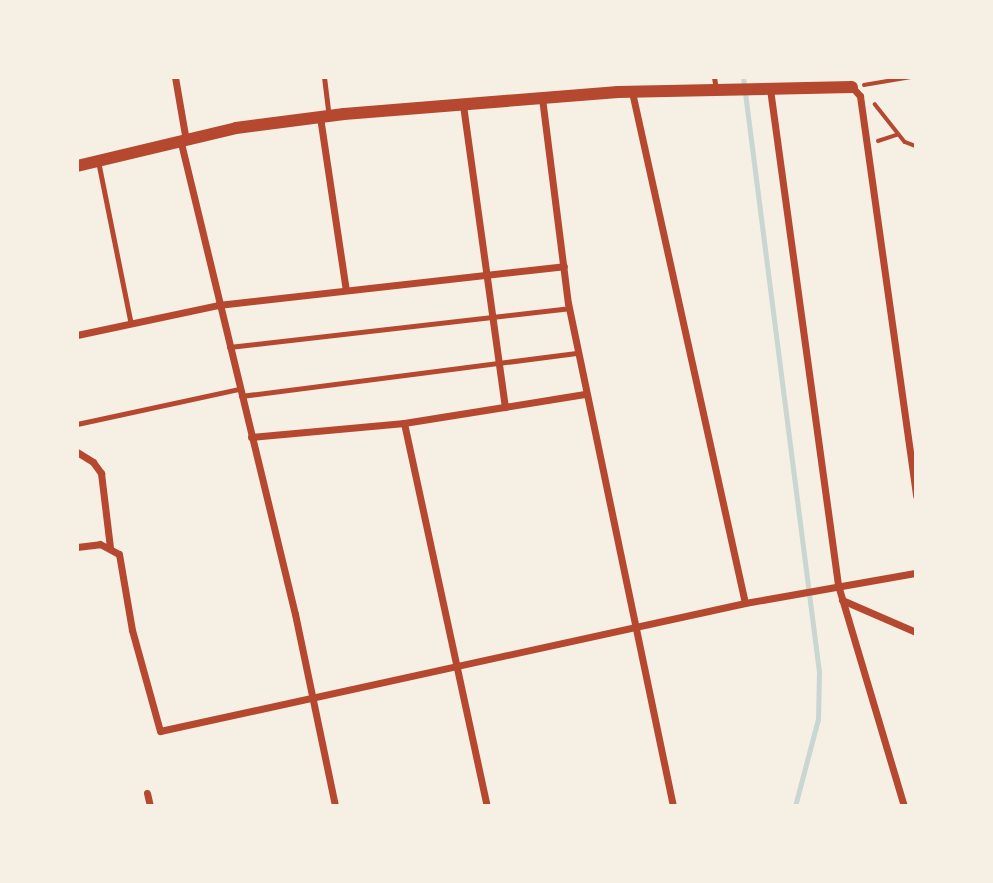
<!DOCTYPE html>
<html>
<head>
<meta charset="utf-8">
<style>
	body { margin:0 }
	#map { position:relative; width:993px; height:883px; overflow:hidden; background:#f6efe4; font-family:"Sofia Sans Condensed",sans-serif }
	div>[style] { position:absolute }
	.stream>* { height:5px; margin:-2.5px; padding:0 2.5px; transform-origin:2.5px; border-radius:2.5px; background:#c9d6d2 }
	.path>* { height:3.5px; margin:-1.75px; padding:0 1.75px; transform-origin:1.75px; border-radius:1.75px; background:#b5482f }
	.service>* { height:5px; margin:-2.5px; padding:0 2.5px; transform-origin:2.5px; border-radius:2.5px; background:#b5482f }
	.minor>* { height:7px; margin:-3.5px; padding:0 3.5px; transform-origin:3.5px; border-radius:3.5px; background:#b5482f }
	.tertiary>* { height:12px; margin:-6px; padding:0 6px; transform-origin:6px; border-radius:6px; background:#b5482f }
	span { translate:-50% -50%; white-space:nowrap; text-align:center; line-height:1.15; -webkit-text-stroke:5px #f6efe4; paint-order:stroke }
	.frame { position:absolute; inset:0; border:79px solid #f6efe4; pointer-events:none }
</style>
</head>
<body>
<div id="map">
	<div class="stream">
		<i style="left:743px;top:77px;width:600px;rotate:82.72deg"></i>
		<i style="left:819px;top:672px;width:47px;rotate:91.2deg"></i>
		<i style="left:818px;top:719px;width:90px;rotate:104.8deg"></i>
	</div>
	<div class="path">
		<i style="left:864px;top:85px;width:49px;rotate:-9.5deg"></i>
		<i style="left:875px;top:104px;width:48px;rotate:51.7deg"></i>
		<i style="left:905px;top:142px;width:12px;rotate:20deg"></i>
		<i style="left:878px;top:141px;width:20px;rotate:-18deg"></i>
	</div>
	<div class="service">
		<i style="left:324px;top:77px;width:39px;rotate:83deg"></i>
		<i style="left:714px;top:77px;width:13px;rotate:81deg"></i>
		<i style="left:98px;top:161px;width:166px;rotate:78.6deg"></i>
		<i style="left:229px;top:347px;width:342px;rotate:-6.5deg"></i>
		<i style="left:241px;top:396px;width:340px;rotate:-7.3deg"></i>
		<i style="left:77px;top:424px;width:166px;rotate:-12.2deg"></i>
	</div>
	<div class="minor">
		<i style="left:175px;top:77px;width:65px;rotate:80.2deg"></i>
		<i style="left:852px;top:87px;width:12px;rotate:48deg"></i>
		<i style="left:860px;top:96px;width:404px;rotate:82deg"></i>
		<i style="left:770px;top:89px;width:501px;rotate:82.19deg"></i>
		<i style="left:838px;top:585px;width:231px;rotate:73.4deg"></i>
		<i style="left:632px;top:92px;width:523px;rotate:77.53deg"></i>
		<i style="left:542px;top:98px;width:207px;rotate:82.8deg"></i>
		<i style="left:568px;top:303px;width:514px;rotate:78.21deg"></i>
		<i style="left:463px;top:105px;width:305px;rotate:82.1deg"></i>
		<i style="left:320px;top:117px;width:175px;rotate:81.5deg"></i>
		<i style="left:181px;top:143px;width:485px;rotate:76.4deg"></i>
		<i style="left:295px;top:614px;width:196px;rotate:78.2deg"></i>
		<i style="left:77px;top:335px;width:144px;rotate:-12deg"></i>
		<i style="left:218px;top:305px;width:348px;rotate:-6.4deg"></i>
		<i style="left:404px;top:423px;width:392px;rotate:77.8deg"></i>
		<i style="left:251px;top:437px;width:154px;rotate:-5.2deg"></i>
		<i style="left:404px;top:423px;width:183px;rotate:-9.1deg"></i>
		<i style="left:77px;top:452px;width:19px;rotate:32deg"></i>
		<i style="left:93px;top:462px;width:14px;rotate:54deg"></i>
		<i style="left:101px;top:473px;width:75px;rotate:83.1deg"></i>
		<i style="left:77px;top:547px;width:23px;rotate:-7deg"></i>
		<i style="left:100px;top:544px;width:21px;rotate:28deg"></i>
		<i style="left:119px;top:554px;width:77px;rotate:80.3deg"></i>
		<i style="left:132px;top:630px;width:105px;rotate:74.5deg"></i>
		<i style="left:160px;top:731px;width:599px;rotate:-12.34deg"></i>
		<i style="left:745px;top:603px;width:174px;rotate:-10deg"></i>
		<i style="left:842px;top:600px;width:81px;rotate:23.4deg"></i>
		<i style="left:147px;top:793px;width:13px;rotate:77deg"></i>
	</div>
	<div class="tertiary">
		<i style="left:77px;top:166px;width:163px;rotate:-13.4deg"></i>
		<i style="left:236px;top:128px;width:109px;rotate:-7.4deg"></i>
		<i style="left:344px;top:114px;width:275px;rotate:-4.6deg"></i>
		<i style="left:618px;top:92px;width:234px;rotate:-1.2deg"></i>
	</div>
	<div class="frame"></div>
</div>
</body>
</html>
